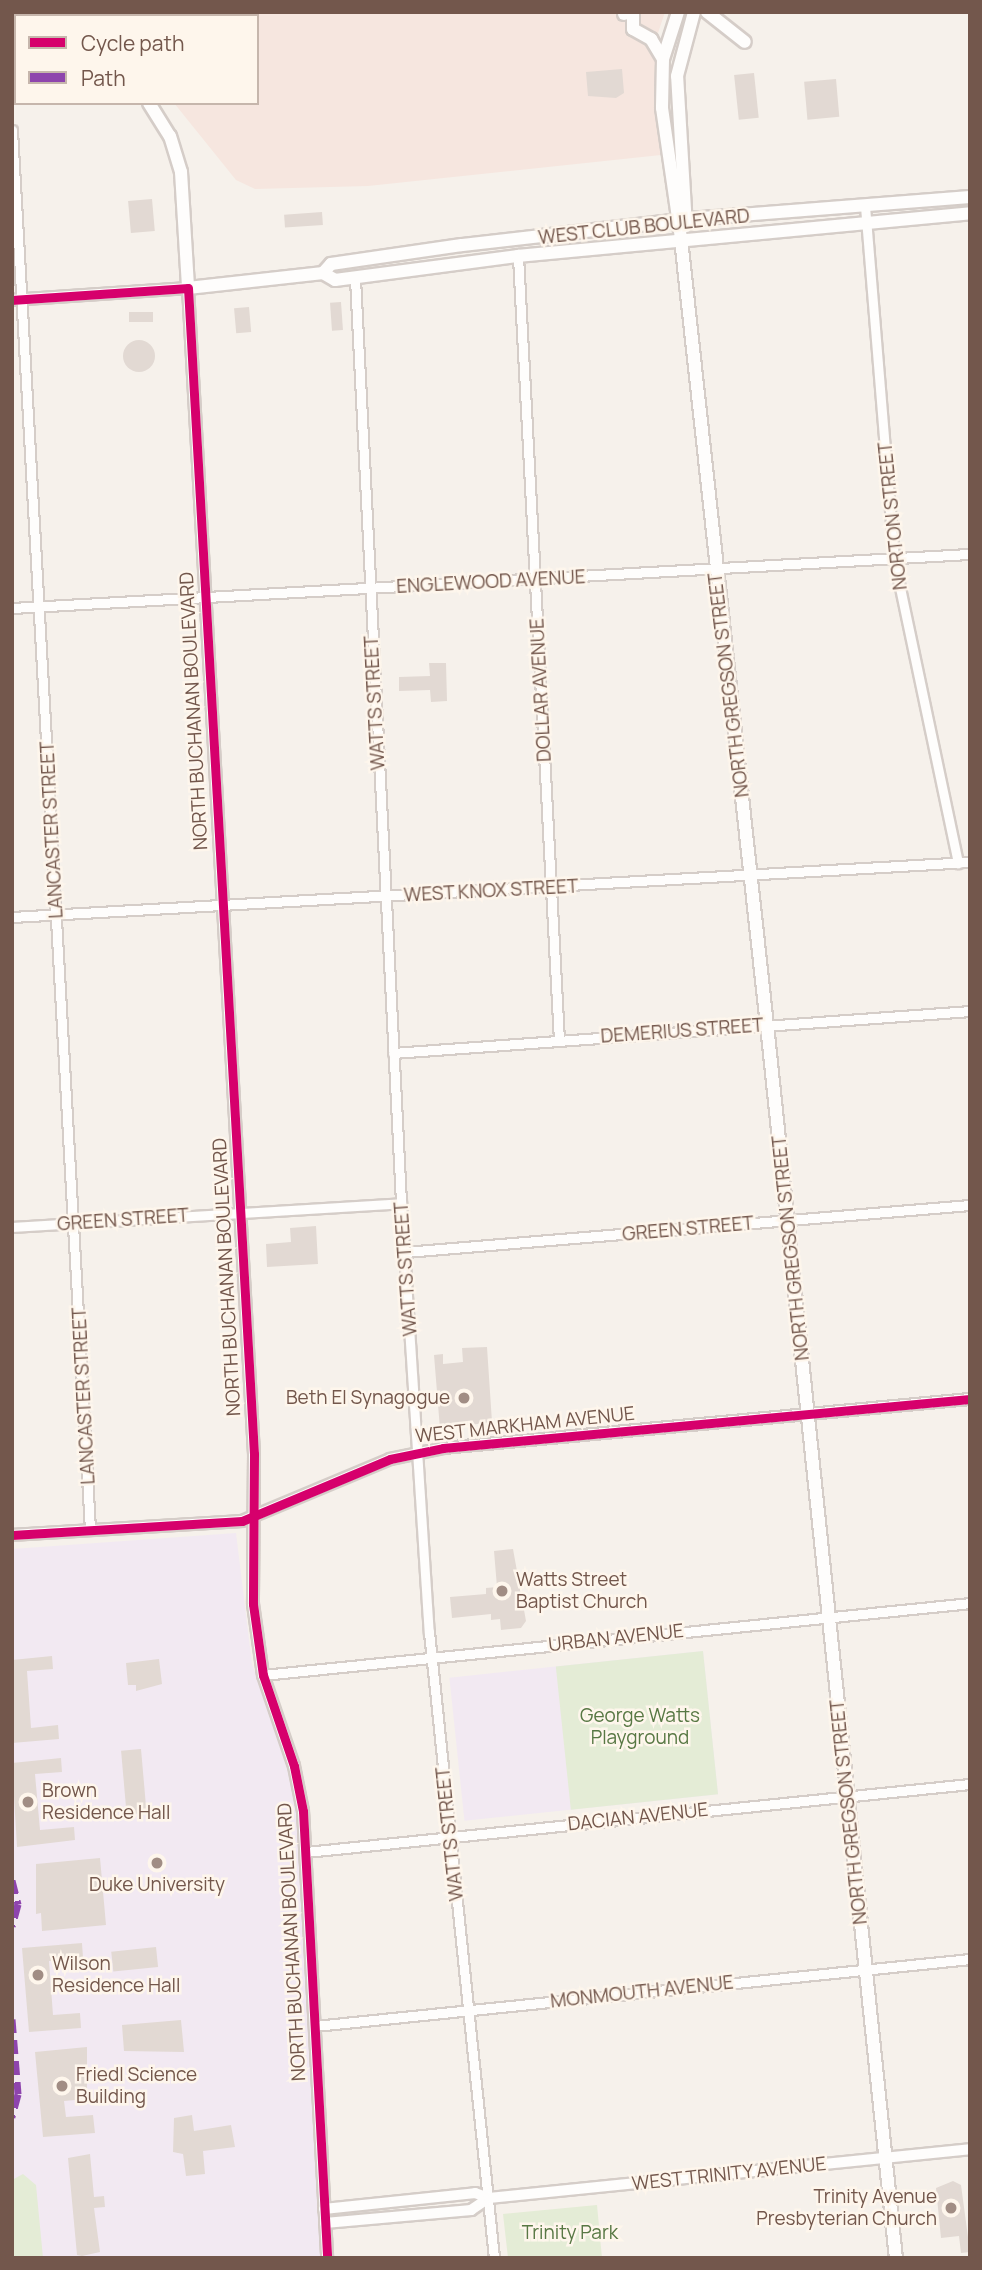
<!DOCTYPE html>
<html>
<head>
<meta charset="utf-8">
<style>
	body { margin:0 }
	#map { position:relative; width:982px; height:2270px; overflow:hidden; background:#f6f1eb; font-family:Manrope,sans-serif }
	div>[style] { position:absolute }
	.commercial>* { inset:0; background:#f6e6df }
	.education>* { inset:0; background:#f2e9f2; transform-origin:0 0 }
	.green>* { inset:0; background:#e4ecd6; transform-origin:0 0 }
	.building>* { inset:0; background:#e2d9d3; transform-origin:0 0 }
	.round { border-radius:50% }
	.roads { filter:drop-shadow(2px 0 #d5cdc8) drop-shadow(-2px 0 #d5cdc8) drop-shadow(0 2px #d5cdc8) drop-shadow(0 -2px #d5cdc8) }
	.minor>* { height:9px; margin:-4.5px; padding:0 4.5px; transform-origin:4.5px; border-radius:4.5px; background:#fefdfc }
	.tertiary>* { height:10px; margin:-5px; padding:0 5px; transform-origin:5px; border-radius:5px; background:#fefdfc }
	.secondary>* { height:12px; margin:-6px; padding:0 6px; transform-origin:6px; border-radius:6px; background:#fefdfc }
	.quiet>* { height:7px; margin-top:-3.5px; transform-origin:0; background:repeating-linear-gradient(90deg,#8e44ad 0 14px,transparent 0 21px) }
	.cycleway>* { height:9px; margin:-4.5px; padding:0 4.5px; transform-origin:4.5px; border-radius:4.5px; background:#d6006c }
	.dots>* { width:19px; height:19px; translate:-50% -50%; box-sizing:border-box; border:4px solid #fef6ec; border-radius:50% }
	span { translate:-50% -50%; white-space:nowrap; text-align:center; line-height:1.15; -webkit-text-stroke:5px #fef6ec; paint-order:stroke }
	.street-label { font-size:19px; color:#73574c }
	.poi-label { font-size:19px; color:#73574c }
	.right { translate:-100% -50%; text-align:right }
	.left { translate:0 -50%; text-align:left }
	.park-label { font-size:19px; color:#587844 }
	.frame { position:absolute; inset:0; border:14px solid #73574c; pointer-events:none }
	.legend { position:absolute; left:14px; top:14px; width:245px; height:91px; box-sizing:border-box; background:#fef6ec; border:2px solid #c6b6ac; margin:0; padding:9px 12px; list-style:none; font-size:21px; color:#73574c }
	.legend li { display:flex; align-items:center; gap:14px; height:35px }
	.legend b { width:35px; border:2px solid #c6b6ac }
</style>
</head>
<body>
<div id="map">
	<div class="commercial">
		<i style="clip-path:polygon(83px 12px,665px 12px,655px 42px,661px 155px,368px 186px,255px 189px,236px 180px,174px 103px,257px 103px,257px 16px)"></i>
	</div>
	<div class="education">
		<i style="clip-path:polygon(236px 1533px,252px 1664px,289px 1766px,299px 1824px,321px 2258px,12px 2258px,12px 1549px)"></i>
		<i style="left:703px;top:1651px;width:144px;height:255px;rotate:84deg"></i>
	</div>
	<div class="green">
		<i style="left:703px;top:1651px;width:144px;height:148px;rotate:84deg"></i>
		<i style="clip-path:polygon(23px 2174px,36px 2185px,43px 2258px,12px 2258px,12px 2180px)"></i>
		<i style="clip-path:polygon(597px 2205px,602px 2258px,508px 2258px,503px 2214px)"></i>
	</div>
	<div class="building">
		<i style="clip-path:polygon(622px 69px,624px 93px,616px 98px,588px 96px,586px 72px)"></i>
		<i style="left:754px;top:73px;width:45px;height:20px;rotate:84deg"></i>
		<i style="left:836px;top:79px;width:38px;height:32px;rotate:85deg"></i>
		<i style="left:152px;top:199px;width:32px;height:24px;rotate:85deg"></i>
		<i style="left:322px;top:212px;width:13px;height:38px;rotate:86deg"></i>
		<i style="left:341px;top:302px;width:28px;height:11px;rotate:86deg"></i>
		<i style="left:249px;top:307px;width:25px;height:15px;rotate:85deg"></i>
		<i style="left:153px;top:312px;width:10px;height:24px;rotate:90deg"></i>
		<i class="round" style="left:123px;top:340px;width:32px;height:32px"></i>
		<i style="clip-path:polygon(429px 663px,446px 663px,447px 701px,431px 702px,430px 690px,399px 691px,399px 677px,430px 676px)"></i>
		<i style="clip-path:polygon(316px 1226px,318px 1264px,267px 1267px,266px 1244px,291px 1242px,290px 1228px)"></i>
		<i style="clip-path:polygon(487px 1347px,492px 1422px,440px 1429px,434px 1355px,443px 1354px,443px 1364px,463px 1362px,462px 1348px)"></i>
		<i style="clip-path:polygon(513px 1549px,526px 1621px,521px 1628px,501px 1630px,500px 1619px,491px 1620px,491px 1614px,452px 1618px,450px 1597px,486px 1594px,486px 1588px,497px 1587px,494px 1551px)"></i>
		<i style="clip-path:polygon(52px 1656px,53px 1669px,27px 1671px,31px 1728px,58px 1725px,59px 1739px,12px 1743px,12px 1660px)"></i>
		<i style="clip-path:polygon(159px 1659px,162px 1684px,136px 1691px,136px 1685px,128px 1685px,126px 1663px)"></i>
		<i style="left:141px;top:1749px;width:64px;height:20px;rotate:85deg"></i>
		<i style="clip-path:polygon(61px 1758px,62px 1772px,35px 1774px,40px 1830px,74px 1827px,75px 1840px,17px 1847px,12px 1763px)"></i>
		<i style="clip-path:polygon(100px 1858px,106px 1925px,42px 1931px,41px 1913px,36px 1914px,36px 1864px)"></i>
		<i style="clip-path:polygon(82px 1943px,83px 1958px,49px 1961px,53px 2015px,80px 2013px,81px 2028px,29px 2032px,22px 1948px)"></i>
		<i style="left:156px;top:1947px;width:20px;height:45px;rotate:84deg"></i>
		<i style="clip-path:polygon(181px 2020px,184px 2052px,124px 2051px,122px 2025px)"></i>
		<i style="clip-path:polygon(87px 2047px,87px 2099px,64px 2101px,66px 2117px,93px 2115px,95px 2133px,43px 2137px,35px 2052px)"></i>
		<i style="clip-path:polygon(192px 2115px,194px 2131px,231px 2125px,235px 2147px,203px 2151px,205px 2174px,186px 2176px,183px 2154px,173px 2152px,174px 2118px)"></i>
		<i style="clip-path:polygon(90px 2154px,94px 2197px,104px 2196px,105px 2207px,94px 2208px,100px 2252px,82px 2256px,77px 2255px,68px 2158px)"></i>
		<i style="clip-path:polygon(953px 2181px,961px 2185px,970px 2252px,961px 2253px,959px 2236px,941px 2238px,936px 2188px)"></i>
	</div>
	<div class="roads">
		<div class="minor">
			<i style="left:12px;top:130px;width:1402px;rotate:86.81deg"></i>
			<i style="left:865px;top:206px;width:354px;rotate:85.3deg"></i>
			<i style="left:894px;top:559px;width:311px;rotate:78.1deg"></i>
			<i style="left:518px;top:256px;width:785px;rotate:87.01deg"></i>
			<i style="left:355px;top:278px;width:926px;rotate:87.15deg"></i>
			<i style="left:401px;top:1203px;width:430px;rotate:86.3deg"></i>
			<i style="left:429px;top:1632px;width:629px;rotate:84.07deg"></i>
			<i style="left:12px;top:608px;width:960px;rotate:-3.23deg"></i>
			<i style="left:12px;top:917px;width:960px;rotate:-3.29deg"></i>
			<i style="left:393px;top:1053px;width:579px;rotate:-4.16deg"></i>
			<i style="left:12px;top:1227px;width:390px;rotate:-3.5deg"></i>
			<i style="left:405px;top:1252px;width:567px;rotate:-4.76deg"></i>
			<i style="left:263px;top:1675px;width:711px;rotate:-5.81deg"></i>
			<i style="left:306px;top:1852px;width:667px;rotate:-5.85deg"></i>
			<i style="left:315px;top:2026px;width:658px;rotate:-5.84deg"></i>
		</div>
		<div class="tertiary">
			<i style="left:12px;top:300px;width:176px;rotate:-3.9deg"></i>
			<i style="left:188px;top:288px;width:1168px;rotate:86.76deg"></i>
			<i style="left:254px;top:1454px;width:150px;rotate:90.4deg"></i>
			<i style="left:253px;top:1604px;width:72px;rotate:82deg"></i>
			<i style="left:263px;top:1675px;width:96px;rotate:71.2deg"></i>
			<i style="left:294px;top:1766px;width:46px;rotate:78.7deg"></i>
			<i style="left:303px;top:1811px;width:448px;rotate:86.9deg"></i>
			<i style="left:12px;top:1535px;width:230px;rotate:-3.5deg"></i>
			<i style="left:242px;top:1521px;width:160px;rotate:-22.7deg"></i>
			<i style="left:390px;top:1459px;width:54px;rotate:-11.7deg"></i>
			<i style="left:443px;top:1448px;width:529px;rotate:-5.31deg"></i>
			<i style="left:324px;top:2209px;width:152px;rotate:-6deg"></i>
			<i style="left:475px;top:2193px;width:15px;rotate:20deg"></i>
			<i style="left:325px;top:2223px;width:147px;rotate:-5.1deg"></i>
			<i style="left:471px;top:2210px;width:22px;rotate:-34deg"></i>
			<i style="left:489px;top:2198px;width:483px;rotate:-5.8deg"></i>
		</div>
		<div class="secondary">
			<i style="left:32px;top:12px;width:6px;rotate:45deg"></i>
			<i style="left:53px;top:12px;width:6px;rotate:45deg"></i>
			<i style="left:678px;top:12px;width:49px;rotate:107.7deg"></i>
			<i style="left:663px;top:59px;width:49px;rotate:91.2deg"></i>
			<i style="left:662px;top:108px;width:132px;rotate:81.7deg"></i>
			<i style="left:681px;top:239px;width:791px;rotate:83.76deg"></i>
			<i style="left:767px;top:1025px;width:1240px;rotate:84.03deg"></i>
			<i style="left:707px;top:12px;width:48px;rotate:38.3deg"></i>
			<i style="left:624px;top:14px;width:2px;rotate:-90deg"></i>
			<i style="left:633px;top:14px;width:15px;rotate:90deg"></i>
			<i style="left:633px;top:29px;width:21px;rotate:29deg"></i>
			<i style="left:651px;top:39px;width:23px;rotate:59deg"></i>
			<i style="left:149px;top:103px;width:39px;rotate:58deg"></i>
			<i style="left:170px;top:136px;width:38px;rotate:73deg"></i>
			<i style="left:181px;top:172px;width:116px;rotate:86.5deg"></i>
			<i style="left:188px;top:288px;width:136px;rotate:-6.3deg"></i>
			<i style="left:323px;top:273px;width:14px;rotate:30deg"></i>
			<i style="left:335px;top:280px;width:185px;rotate:-7.5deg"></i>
			<i style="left:518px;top:256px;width:454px;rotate:-5.4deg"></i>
			<i style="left:686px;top:226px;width:150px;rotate:-93.4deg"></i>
			<i style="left:677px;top:76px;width:66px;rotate:-75.1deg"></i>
			<i style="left:323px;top:273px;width:12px;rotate:-48deg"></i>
			<i style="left:331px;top:264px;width:132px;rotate:-8.3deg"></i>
			<i style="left:462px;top:245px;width:228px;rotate:-6.5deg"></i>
			<i style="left:689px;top:219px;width:282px;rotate:-4.5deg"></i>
		</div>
	</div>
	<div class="quiet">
		<i style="left:12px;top:1880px;width:25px;rotate:76deg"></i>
		<i style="left:18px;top:1904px;width:23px;rotate:105deg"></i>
		<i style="left:12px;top:2019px;width:75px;rotate:85.4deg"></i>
		<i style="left:18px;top:2094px;width:24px;rotate:105deg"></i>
	</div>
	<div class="cycleway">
		<i style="left:12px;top:300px;width:176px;rotate:-3.9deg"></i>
		<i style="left:188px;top:288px;width:1168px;rotate:86.76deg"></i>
		<i style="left:254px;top:1454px;width:150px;rotate:90.4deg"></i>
		<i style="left:253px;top:1604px;width:72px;rotate:82deg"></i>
		<i style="left:263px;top:1675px;width:96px;rotate:71.2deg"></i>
		<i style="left:294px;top:1766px;width:46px;rotate:78.7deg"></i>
		<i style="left:303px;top:1811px;width:448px;rotate:86.9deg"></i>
		<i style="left:12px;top:1535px;width:230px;rotate:-3.5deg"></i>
		<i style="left:242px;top:1521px;width:160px;rotate:-22.7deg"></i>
		<i style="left:390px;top:1459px;width:54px;rotate:-11.7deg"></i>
		<i style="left:443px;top:1448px;width:529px;rotate:-5.31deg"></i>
	</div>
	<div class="dots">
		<i style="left:464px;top:1398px;background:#a18d84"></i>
		<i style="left:502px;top:1591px;background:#a18d84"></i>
		<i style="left:28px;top:1802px;background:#a18d84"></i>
		<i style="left:157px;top:1863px;background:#a18d84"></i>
		<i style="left:38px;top:1975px;background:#a18d84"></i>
		<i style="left:62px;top:2086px;background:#a18d84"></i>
		<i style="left:951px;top:2208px;background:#a18d84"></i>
	</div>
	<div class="street-label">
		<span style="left:644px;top:227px;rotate:-6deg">WEST CLUB BOULEVARD</span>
		<span style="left:893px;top:516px;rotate:-96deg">NORTON STREET</span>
		<span style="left:491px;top:582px;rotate:-3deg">ENGLEWOOD AVENUE</span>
		<span style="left:729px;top:685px;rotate:-97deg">NORTH GREGSON STREET</span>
		<span style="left:541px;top:690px;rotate:-93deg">DOLLAR AVENUE</span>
		<span style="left:375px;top:703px;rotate:-93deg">WATTS STREET</span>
		<span style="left:194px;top:711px;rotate:-93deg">NORTH BUCHANAN BOULEVARD</span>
		<span style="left:52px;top:830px;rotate:-93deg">LANCASTER STREET</span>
		<span style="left:491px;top:891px;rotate:-3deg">WEST KNOX STREET</span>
		<span style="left:682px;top:1031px;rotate:-4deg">DEMERIUS STREET</span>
		<span style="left:123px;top:1220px;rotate:-4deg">GREEN STREET</span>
		<span style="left:688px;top:1229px;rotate:-5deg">GREEN STREET</span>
		<span style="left:791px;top:1248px;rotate:-96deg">NORTH GREGSON STREET</span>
		<span style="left:406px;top:1269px;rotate:-94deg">WATTS STREET</span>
		<span style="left:227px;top:1277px;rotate:-93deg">NORTH BUCHANAN BOULEVARD</span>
		<span style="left:84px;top:1396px;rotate:-93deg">LANCASTER STREET</span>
		<span style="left:525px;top:1425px;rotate:-6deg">WEST MARKHAM AVENUE</span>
		<span style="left:616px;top:1638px;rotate:-6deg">URBAN AVENUE</span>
		<span style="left:849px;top:1812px;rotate:-96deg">NORTH GREGSON STREET</span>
		<span style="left:638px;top:1817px;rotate:-6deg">DACIAN AVENUE</span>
		<span style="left:450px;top:1834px;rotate:-96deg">WATTS STREET</span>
		<span style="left:292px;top:1942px;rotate:-93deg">NORTH BUCHANAN BOULEVARD</span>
		<span style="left:642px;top:1992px;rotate:-6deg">MONMOUTH AVENUE</span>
		<span style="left:729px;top:2174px;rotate:-6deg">WEST TRINITY AVENUE</span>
	</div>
	<div class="poi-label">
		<span class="right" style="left:450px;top:1398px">Beth El Synagogue</span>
		<span class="left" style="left:516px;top:1591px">Watts Street<br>Baptist Church</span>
		<span class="left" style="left:42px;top:1802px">Brown<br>Residence Hall</span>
		<span style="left:157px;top:1885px">Duke University</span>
		<span class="left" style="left:52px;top:1975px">Wilson<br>Residence Hall</span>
		<span class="left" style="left:76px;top:2086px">Friedl Science<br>Building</span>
		<span class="right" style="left:937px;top:2208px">Trinity Avenue<br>Presbyterian Church</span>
	</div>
	<div class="park-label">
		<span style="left:640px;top:1727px">George Watts<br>Playground</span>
		<span style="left:570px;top:2233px">Trinity Park</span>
	</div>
	<div class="frame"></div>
	<ul class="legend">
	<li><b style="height:9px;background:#d6006c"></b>Cycle path</li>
	<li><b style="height:9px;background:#8e44ad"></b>Path</li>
	</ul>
</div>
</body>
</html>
